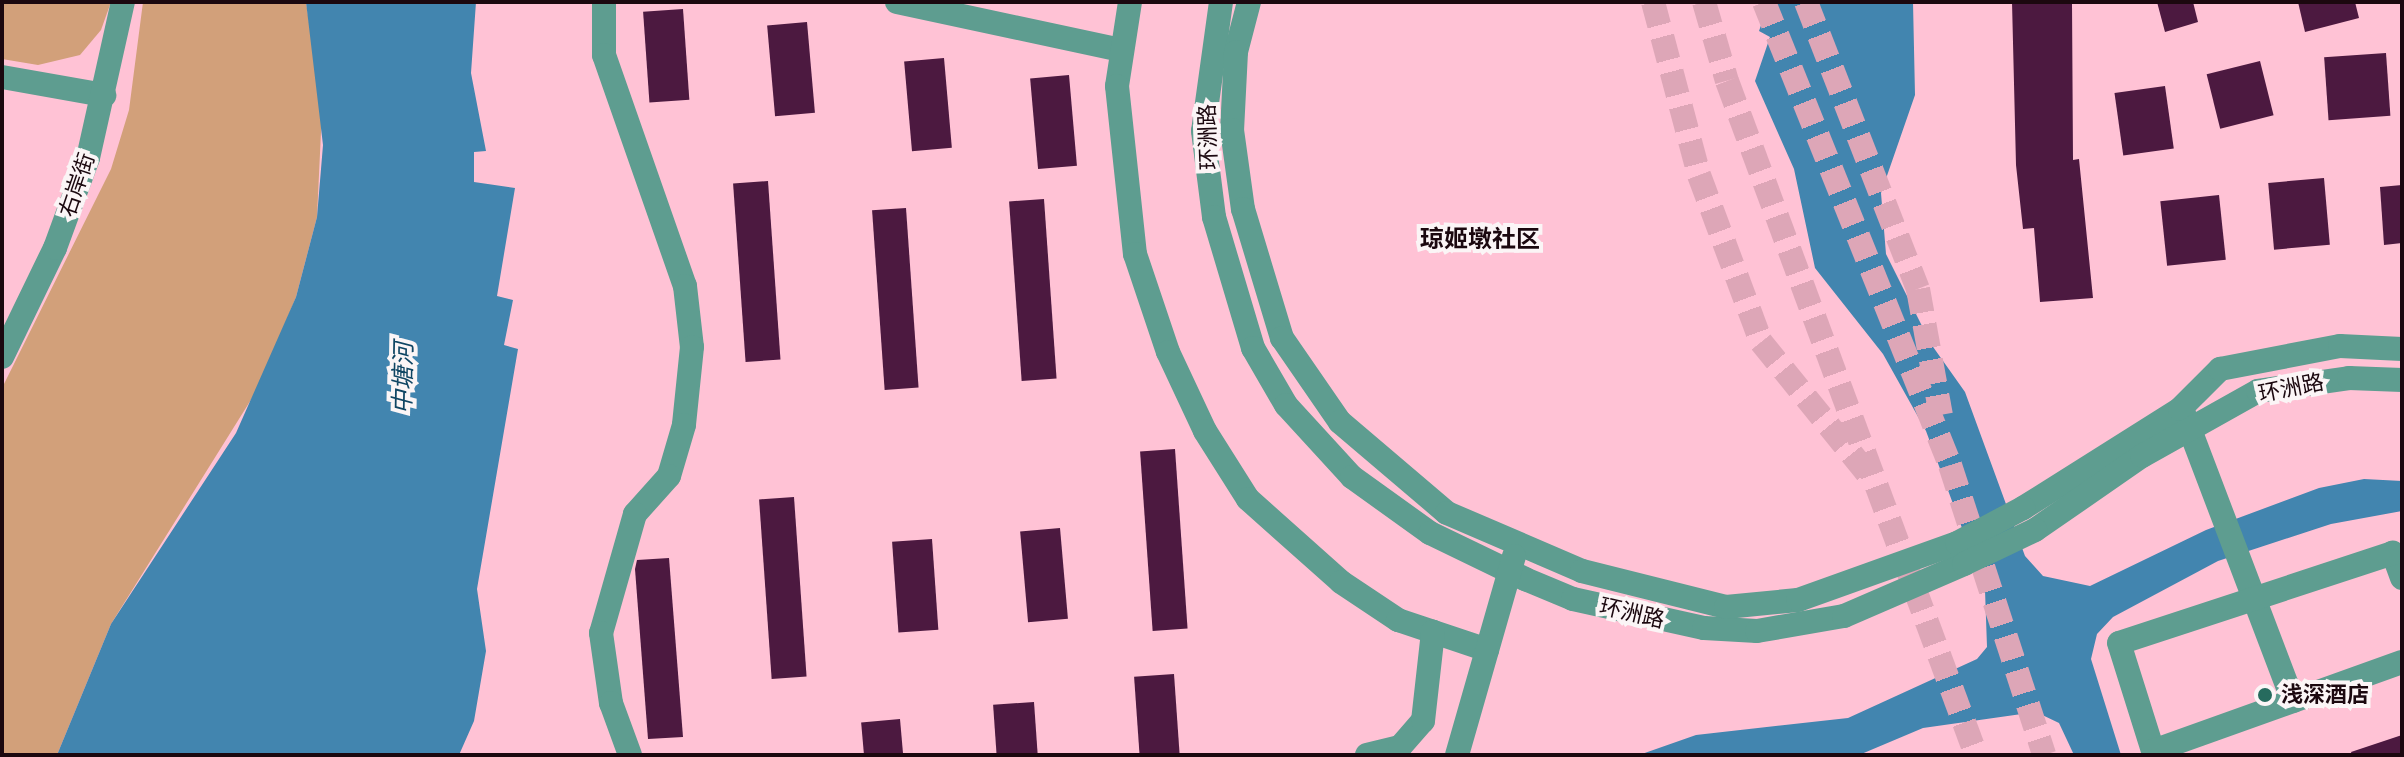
<!DOCTYPE html>
<html>
<head>
<meta charset="utf-8">
<style>
	body { margin:0 }
	#map { position:relative; width:2404px; height:757px; overflow:hidden; background:#ffc2d5; font-family:Cabin,"Noto Sans SC",sans-serif }
	div>[style] { position:absolute }
	.green>* { inset:0; background:#d2a07a }
	.water>* { inset:0; background:#4285af }
	.building>* { inset:0; background:#4c1940; transform-origin:0 0 }
	.major-tunnel>* { height:24px; margin-top:-12px; transform-origin:0; background:repeating-linear-gradient(90deg,#dda6b7 0 24px,transparent 0 36px) }
	.minor>* { height:24px; margin:-12px; padding:0 12px; transform-origin:12px; border-radius:12px; background:#5e9d90 }
	.minor-bridge>* { height:24px; margin:-12px; padding:0 12px; transform-origin:12px; border-radius:12px; background:#5e9d90 }
	.dots>* { width:22px; height:22px; translate:-50% -50%; box-sizing:border-box; border:4px solid #fbf5f6; border-radius:50% }
	span { translate:-50% -50%; white-space:nowrap; text-align:center; line-height:1.15; -webkit-text-stroke:8px #fbf5f6; paint-order:stroke }
	.street-label { font-size:22px; color:#1b080f }
	.poi-label { font-size:22px; color:#1b080f; font-weight:700 }
	.left { translate:0 -50%; text-align:left }
	.neighbourhood-label { font-size:24px; color:#1b080f; font-weight:700 }
	.water-label { font-size:24px; color:#0f4563; font-style:italic }
	.frame { position:absolute; inset:0; border:4px solid #1b080f; pointer-events:none }
</style>
</head>
<body>
<div id="map">
	<div class="green">
		<i style="clip-path:polygon(2px 2px,111px 2px,101px 30px,80px 55px,38px 65px,2px 59px)"></i>
		<i style="clip-path:polygon(143px 2px,306px 2px,322px 111px,317px 217px,296px 297px,259px 387px,111px 624px,57px 755px,2px 755px,2px 388px,111px 169px,129px 110px)"></i>
	</div>
	<div class="water">
		<i style="clip-path:polygon(306px 2px,476px 2px,471px 73px,486px 151px,474px 152px,474px 182px,515px 188px,497px 296px,513px 300px,504px 345px,518px 349px,477px 589px,486px 651px,474px 721px,459px 755px,57px 755px,111px 624px,236px 433px,296px 297px,317px 217px,323px 145px)"></i>
		<i style="clip-path:polygon(1769px 2px,1913px 2px,1915px 95px,1881px 193px,1886px 254px,1931px 344px,1965px 392px,2025px 556px,2043px 576px,2090px 586px,2206px 530px,2319px 488px,2364px 479px,2402px 481px,2402px 511px,2331px 524px,2218px 561px,2113px 617px,2097px 634px,2091px 659px,2121px 755px,2074px 755px,2059px 723px,2036px 712px,1923px 728px,1859px 755px,1639px 755px,1696px 735px,1848px 718px,1977px 659px,1987px 647px,1985px 590px,1926px 431px,1883px 354px,1815px 268px,1794px 169px,1755px 81px,1770px 37px,1759px 31px)"></i>
	</div>
	<div class="building">
		<i style="clip-path:polygon(2012px 2px,2072px 2px,2073px 160px,2079px 159px,2093px 298px,2040px 302px,2034px 228px,2023px 229px,2016px 165px)"></i>
		<i style="clip-path:polygon(2157px 2px,2193px 2px,2198px 22px,2165px 32px)"></i>
		<i style="clip-path:polygon(2298px 2px,2355px 2px,2359px 18px,2305px 32px)"></i>
		<i style="left:683px;top:9px;width:91px;height:40px;rotate:86deg"></i>
		<i style="left:807px;top:22px;width:91px;height:40px;rotate:85deg"></i>
		<i style="left:2386px;top:53px;width:63px;height:62px;rotate:86deg"></i>
		<i style="left:944px;top:58px;width:90px;height:40px;rotate:85deg"></i>
		<i style="left:2260px;top:61px;width:56px;height:55px;rotate:76deg"></i>
		<i style="left:1069px;top:75px;width:91px;height:39px;rotate:85deg"></i>
		<i style="left:2165px;top:86px;width:63px;height:51px;rotate:82deg"></i>
		<i style="left:2324px;top:178px;width:67px;height:56px;rotate:85deg"></i>
		<i style="left:768px;top:181px;width:179px;height:35px;rotate:86deg"></i>
		<i style="clip-path:polygon(2402px 185px,2402px 243px,2384px 245px,2380px 187px)"></i>
		<i style="left:2219px;top:195px;width:65px;height:59px;rotate:84deg"></i>
		<i style="left:1044px;top:199px;width:180px;height:35px;rotate:86deg"></i>
		<i style="left:906px;top:208px;width:180px;height:34px;rotate:86deg"></i>
		<i style="left:1175px;top:449px;width:180px;height:35px;rotate:86deg"></i>
		<i style="left:794px;top:497px;width:180px;height:35px;rotate:86deg"></i>
		<i style="left:1060px;top:528px;width:91px;height:40px;rotate:85deg"></i>
		<i style="left:932px;top:539px;width:91px;height:40px;rotate:86deg"></i>
		<i style="clip-path:polygon(669px 558px,683px 737px,648px 739px,635px 569px,637px 560px)"></i>
		<i style="left:1174px;top:674px;width:81px;height:40px;rotate:86deg"></i>
		<i style="left:1034px;top:702px;width:53px;height:41px;rotate:86deg"></i>
		<i style="left:900px;top:719px;width:36px;height:39px;rotate:85deg"></i>
		<i style="clip-path:polygon(2402px 735px,2402px 755px,2352px 755px,2351px 752px)"></i>
	</div>
	<div class="major-tunnel">
		<i style="left:1653px;top:2px;width:179px;rotate:75.1deg"></i>
		<i style="left:1699px;top:175px;width:178px;rotate:69.6deg"></i>
		<i style="left:1761px;top:342px;width:169px;rotate:51deg"></i>
		<i style="left:1704px;top:2px;width:82px;rotate:73.8deg"></i>
		<i style="left:1727px;top:81px;width:719px;rotate:69.72deg"></i>
		<i style="left:1764px;top:2px;width:499px;rotate:68.1deg"></i>
		<i style="left:1950px;top:465px;width:305px;rotate:72deg"></i>
		<i style="left:1806px;top:2px;width:308px;rotate:68.7deg"></i>
		<i style="left:1918px;top:289px;width:128px;rotate:79.7deg"></i>
	</div>
	<div class="minor">
		<i style="left:604px;top:2px;width:53px;rotate:90deg"></i>
		<i style="left:604px;top:55px;width:245px;rotate:70.7deg"></i>
		<i style="left:685px;top:286px;width:61px;rotate:83.5deg"></i>
		<i style="left:692px;top:347px;width:78px;rotate:95.9deg"></i>
		<i style="left:684px;top:425px;width:53px;rotate:106.4deg"></i>
		<i style="left:669px;top:476px;width:51px;rotate:131.8deg"></i>
		<i style="left:635px;top:514px;width:124px;rotate:105.9deg"></i>
		<i style="left:601px;top:633px;width:71px;rotate:81.9deg"></i>
		<i style="left:611px;top:703px;width:55px;rotate:69.9deg"></i>
		<i style="left:897px;top:2px;width:229px;rotate:12.1deg"></i>
		<i style="left:1130px;top:2px;width:85px;rotate:98.8deg"></i>
		<i style="left:1117px;top:86px;width:169px;rotate:83.9deg"></i>
		<i style="left:1135px;top:254px;width:103px;rotate:71.4deg"></i>
		<i style="left:1168px;top:352px;width:87px;rotate:64.9deg"></i>
		<i style="left:1205px;top:431px;width:80px;rotate:57.7deg"></i>
		<i style="left:1248px;top:499px;width:125px;rotate:41.7deg"></i>
		<i style="left:1341px;top:582px;width:69px;rotate:33.7deg"></i>
		<i style="left:1398px;top:620px;width:94px;rotate:18.6deg"></i>
		<i style="left:1221px;top:2px;width:130px;rotate:97.9deg"></i>
		<i style="left:1203px;top:131px;width:87px;rotate:82.7deg"></i>
		<i style="left:1214px;top:217px;width:137px;rotate:73.4deg"></i>
		<i style="left:1253px;top:348px;width:66px;rotate:59.9deg"></i>
		<i style="left:1286px;top:405px;width:98px;rotate:47.5deg"></i>
		<i style="left:1352px;top:477px;width:96px;rotate:35.7deg"></i>
		<i style="left:1430px;top:533px;width:106px;rotate:25.8deg"></i>
		<i style="left:1525px;top:579px;width:52px;rotate:22.6deg"></i>
		<i style="left:1573px;top:599px;width:134px;rotate:12.5deg"></i>
		<i style="left:1704px;top:628px;width:53px;rotate:3.2deg"></i>
		<i style="left:1757px;top:631px;width:88px;rotate:-9.8deg"></i>
		<i style="left:1844px;top:616px;width:131px;rotate:-23.4deg"></i>
		<i style="left:1249px;top:2px;width:52px;rotate:104.6deg"></i>
		<i style="left:1236px;top:52px;width:78px;rotate:92.9deg"></i>
		<i style="left:1232px;top:130px;width:80px;rotate:82.1deg"></i>
		<i style="left:1243px;top:209px;width:135px;rotate:73.2deg"></i>
		<i style="left:1282px;top:338px;width:102px;rotate:55.4deg"></i>
		<i style="left:1340px;top:422px;width:140px;rotate:40.4deg"></i>
		<i style="left:1447px;top:513px;width:147px;rotate:23.2deg"></i>
		<i style="left:1582px;top:571px;width:148px;rotate:14deg"></i>
		<i style="left:1726px;top:607px;width:72px;rotate:-5.6deg"></i>
		<i style="left:1798px;top:600px;width:169px;rotate:-19.7deg"></i>
		<i style="left:2px;top:77px;width:104px;rotate:10deg"></i>
		<i style="left:2px;top:357px;width:121px;rotate:-64.1deg"></i>
		<i style="left:55px;top:248px;width:96px;rotate:-69.9deg"></i>
		<i style="left:88px;top:158px;width:160px;rotate:-77.4deg"></i>
		<i style="left:2184px;top:414px;width:307px;rotate:69.2deg"></i>
		<i style="left:2023px;top:508px;width:186px;rotate:-32.2deg"></i>
		<i style="left:2180px;top:409px;width:57px;rotate:-45deg"></i>
		<i style="left:2220px;top:369px;width:122px;rotate:-10.9deg"></i>
		<i style="left:2340px;top:346px;width:62px;rotate:2.8deg"></i>
		<i style="left:2035px;top:530px;width:130px;rotate:-34.7deg"></i>
		<i style="left:2142px;top:456px;width:133px;rotate:-29.3deg"></i>
		<i style="left:2258px;top:391px;width:92px;rotate:-8.1deg"></i>
		<i style="left:2349px;top:378px;width:53px;rotate:2.2deg"></i>
		<i style="left:2402px;top:578px;width:27px;rotate:-110deg"></i>
		<i style="left:2393px;top:553px;width:288px;rotate:161.8deg"></i>
		<i style="left:2119px;top:643px;width:113px;rotate:72.5deg"></i>
		<i style="left:2153px;top:751px;width:264px;rotate:-19.7deg"></i>
		<i style="left:1367px;top:755px;width:34px;rotate:-14deg"></i>
		<i style="left:1400px;top:747px;width:35px;rotate:-49deg"></i>
		<i style="left:1423px;top:721px;width:90px;rotate:-83.6deg"></i>
		<i style="left:1457px;top:755px;width:207px;rotate:-74deg"></i>
	</div>
	<div class="minor-bridge">
		<i style="left:1957px;top:543px;width:75px;rotate:-27.9deg"></i>
		<i style="left:1964px;top:564px;width:79px;rotate:-25.6deg"></i>
	</div>
	<div class="dots">
		<i style="left:2265px;top:695px;background:#266b5e"></i>
	</div>
	<div class="street-label">
		<span style="left:1208px;top:137px;rotate:-92deg">环洲路</span>
		<span style="left:77px;top:185px;rotate:-71deg">右岸街</span>
		<span style="left:2291px;top:388px;rotate:-11deg">环洲路</span>
		<span style="left:1632px;top:613px;rotate:13deg">环洲路</span>
	</div>
	<div class="poi-label">
		<span class="left" style="left:2281px;top:695px">浅深酒店</span>
	</div>
	<div class="neighbourhood-label">
		<span style="left:1480px;top:239px">琼姬墩社区</span>
	</div>
	<div class="water-label">
		<span style="left:403px;top:378px;rotate:-89deg">中塘河</span>
	</div>
	<div class="frame"></div>
</div>
</body>
</html>
